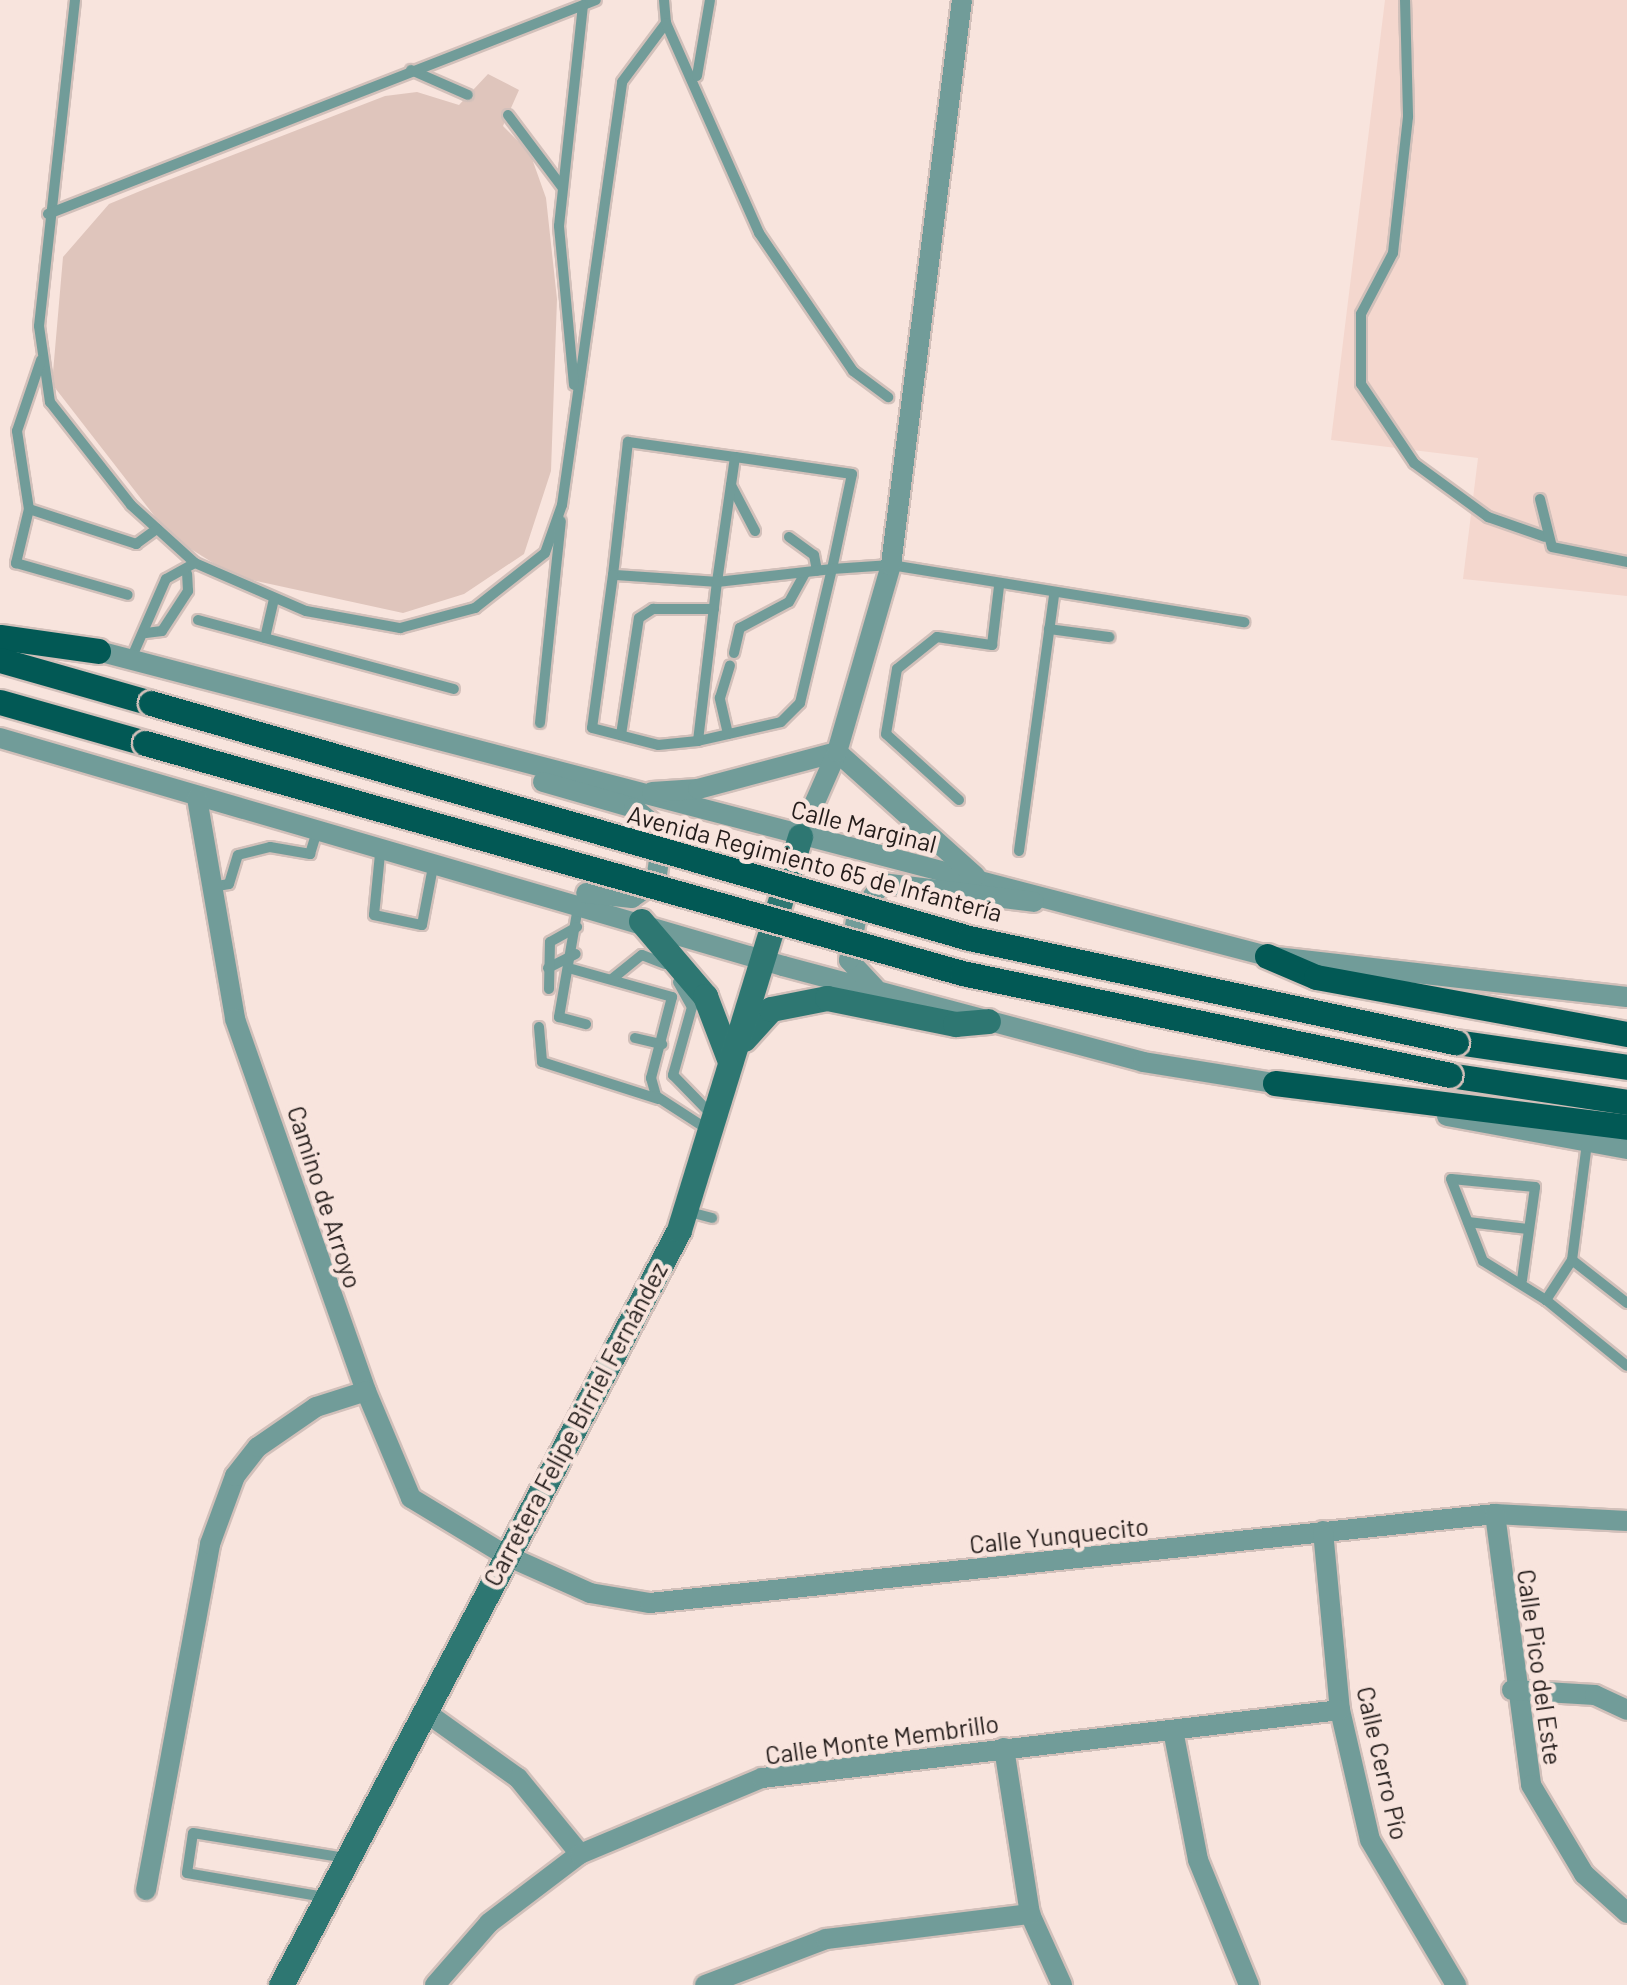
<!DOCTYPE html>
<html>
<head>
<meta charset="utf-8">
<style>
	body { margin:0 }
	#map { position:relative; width:1627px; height:1985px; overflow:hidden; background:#f8e4dd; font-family:Barlow,sans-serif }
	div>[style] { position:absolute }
	.built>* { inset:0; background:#f4d7ce }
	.green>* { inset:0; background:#dfc5bc }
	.roads { filter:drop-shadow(2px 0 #d2c0ba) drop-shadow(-2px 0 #d2c0ba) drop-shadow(0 2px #d2c0ba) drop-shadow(0 -2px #d2c0ba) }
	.lane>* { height:10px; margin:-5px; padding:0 5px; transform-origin:5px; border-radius:5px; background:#719c99 }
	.street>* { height:20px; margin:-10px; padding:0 10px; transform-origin:10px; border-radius:10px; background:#719c99 }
	.secondary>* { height:25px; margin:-12.5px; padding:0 12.5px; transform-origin:12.5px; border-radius:12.5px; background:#2e7772 }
	.primary>* { height:25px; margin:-12.5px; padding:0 12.5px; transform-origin:12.5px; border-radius:12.5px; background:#025955 }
	.bridges { filter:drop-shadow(2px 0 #d2c0ba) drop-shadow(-2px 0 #d2c0ba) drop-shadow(0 2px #d2c0ba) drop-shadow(0 -2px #d2c0ba) }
	.primary-bridge>* { height:25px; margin:-12.5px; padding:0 12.5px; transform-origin:12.5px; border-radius:12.5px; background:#025955 }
	span { translate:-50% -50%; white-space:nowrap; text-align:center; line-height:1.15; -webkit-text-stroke:9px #f8e4dd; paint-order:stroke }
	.street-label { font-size:25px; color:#231c1a }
</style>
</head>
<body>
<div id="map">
	<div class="built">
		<i style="clip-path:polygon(1385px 0,1627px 0,1627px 596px,1463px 579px,1478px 458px,1331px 440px)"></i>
	</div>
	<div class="green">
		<i style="clip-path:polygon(488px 74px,519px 90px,503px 126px,530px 153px,546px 198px,557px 299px,551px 471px,524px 554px,464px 594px,403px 613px,234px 576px,170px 536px,52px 384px,63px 257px,109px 204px,145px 189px,385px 96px,417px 92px,459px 105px)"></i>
	</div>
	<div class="roads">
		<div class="lane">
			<i style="left:75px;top:0;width:328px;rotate:96.3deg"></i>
			<i style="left:39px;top:326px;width:77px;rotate:81.8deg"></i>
			<i style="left:50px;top:402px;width:131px;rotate:51.8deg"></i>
			<i style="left:131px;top:505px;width:86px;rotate:42.2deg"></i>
			<i style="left:195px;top:563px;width:121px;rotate:23.4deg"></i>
			<i style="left:306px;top:611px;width:96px;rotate:10.3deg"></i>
			<i style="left:400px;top:628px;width:78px;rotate:-14.9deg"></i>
			<i style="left:475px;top:608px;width:89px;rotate:-38.2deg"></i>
			<i style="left:545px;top:553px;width:51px;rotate:-70.5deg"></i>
			<i style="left:562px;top:505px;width:427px;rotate:-81.9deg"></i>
			<i style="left:622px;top:82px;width:74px;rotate:-53.3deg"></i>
			<i style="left:666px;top:23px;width:23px;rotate:-95deg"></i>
			<i style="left:1405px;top:0;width:117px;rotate:88.5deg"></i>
			<i style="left:1408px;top:117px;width:137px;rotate:96.3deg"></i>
			<i style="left:1393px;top:253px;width:69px;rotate:117.7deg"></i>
			<i style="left:1361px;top:314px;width:70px;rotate:90deg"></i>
			<i style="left:1361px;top:384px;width:95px;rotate:56.1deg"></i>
			<i style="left:1414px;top:463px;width:92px;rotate:36.1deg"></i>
			<i style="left:1488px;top:517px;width:60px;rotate:19.3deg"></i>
			<i style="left:666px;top:23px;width:230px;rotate:66.1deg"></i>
			<i style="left:759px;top:233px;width:167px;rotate:55.7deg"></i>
			<i style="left:853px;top:371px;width:44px;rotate:36.6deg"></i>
			<i style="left:411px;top:70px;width:62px;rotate:23.7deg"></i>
			<i style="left:697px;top:76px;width:77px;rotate:-80.3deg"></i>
			<i style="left:508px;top:115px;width:90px;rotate:53.1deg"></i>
			<i style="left:48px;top:214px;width:588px;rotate:-21.33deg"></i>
			<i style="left:41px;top:360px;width:75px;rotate:108.7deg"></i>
			<i style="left:17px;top:431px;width:79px;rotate:81.3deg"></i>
			<i style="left:29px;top:509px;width:56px;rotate:103.5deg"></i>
			<i style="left:16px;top:563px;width:116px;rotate:15.9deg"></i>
			<i style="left:574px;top:385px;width:160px;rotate:-95.4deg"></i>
			<i style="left:559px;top:226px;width:222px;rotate:-83.8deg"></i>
			<i style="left:731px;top:485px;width:52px;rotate:62.4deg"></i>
			<i style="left:1540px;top:499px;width:49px;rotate:76deg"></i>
			<i style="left:1552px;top:547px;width:76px;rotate:11.3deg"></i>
			<i style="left:29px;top:509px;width:113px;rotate:18.1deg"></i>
			<i style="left:136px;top:544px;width:26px;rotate:-36deg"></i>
			<i style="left:789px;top:537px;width:31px;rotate:36deg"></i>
			<i style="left:814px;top:555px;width:16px;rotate:79deg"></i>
			<i style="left:613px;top:575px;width:134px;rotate:-83.6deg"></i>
			<i style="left:628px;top:442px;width:108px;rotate:8deg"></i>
			<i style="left:198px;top:620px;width:265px;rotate:15.1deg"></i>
			<i style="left:1049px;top:629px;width:61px;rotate:7.6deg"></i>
			<i style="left:146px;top:633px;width:16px;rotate:-7deg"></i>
			<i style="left:162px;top:631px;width:48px;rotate:-57deg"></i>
			<i style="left:188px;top:591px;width:17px;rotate:-93deg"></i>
			<i style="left:265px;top:638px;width:39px;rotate:-77deg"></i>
			<i style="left:734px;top:653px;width:26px;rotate:-77deg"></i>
			<i style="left:740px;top:628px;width:55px;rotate:-28deg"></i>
			<i style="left:789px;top:602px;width:33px;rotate:-61deg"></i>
			<i style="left:131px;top:659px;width:87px;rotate:-66.4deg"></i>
			<i style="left:166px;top:579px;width:33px;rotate:-29deg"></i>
			<i style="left:540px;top:723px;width:203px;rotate:-84.1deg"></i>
			<i style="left:728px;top:734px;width:37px;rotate:-103deg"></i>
			<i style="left:720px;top:698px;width:34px;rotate:-73deg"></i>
			<i style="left:621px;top:735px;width:118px;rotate:-81.3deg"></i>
			<i style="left:639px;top:618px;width:17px;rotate:-33deg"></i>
			<i style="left:653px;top:609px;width:61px"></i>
			<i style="left:698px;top:741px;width:85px;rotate:-12.9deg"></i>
			<i style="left:781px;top:722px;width:27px;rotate:-45deg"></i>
			<i style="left:800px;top:703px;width:138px;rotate:-76.6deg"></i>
			<i style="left:832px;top:569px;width:97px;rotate:-78.1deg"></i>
			<i style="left:852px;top:474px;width:118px;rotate:-171.7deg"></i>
			<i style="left:735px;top:457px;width:126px;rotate:98.2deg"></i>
			<i style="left:717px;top:582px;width:104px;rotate:-176.1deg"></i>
			<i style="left:613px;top:575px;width:154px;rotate:97.8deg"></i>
			<i style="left:592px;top:728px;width:68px;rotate:14.4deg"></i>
			<i style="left:658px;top:745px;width:40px;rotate:-5.7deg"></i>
			<i style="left:698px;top:741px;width:160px;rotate:-83.2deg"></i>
			<i style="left:717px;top:582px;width:116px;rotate:-6.4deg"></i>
			<i style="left:832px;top:569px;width:59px;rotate:-3.9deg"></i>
			<i style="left:891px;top:565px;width:358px;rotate:9.2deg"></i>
			<i style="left:959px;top:800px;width:98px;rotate:-137.9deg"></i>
			<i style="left:886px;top:734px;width:66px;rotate:-80.4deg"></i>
			<i style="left:897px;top:669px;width:51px;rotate:-38.7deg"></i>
			<i style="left:937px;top:637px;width:56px;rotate:8.3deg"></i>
			<i style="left:992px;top:645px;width:59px;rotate:-83.2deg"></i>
			<i style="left:1019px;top:851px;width:259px;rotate:-82.2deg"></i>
			<i style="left:380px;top:854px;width:61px;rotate:95.6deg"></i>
			<i style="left:374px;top:915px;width:49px;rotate:11.8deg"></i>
			<i style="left:422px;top:925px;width:59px;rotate:-79.3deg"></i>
			<i style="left:212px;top:887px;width:17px;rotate:-10deg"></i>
			<i style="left:229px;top:884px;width:30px;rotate:-73deg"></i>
			<i style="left:238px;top:855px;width:33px;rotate:-14deg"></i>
			<i style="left:270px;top:847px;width:41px;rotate:9.9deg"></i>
			<i style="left:310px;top:854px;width:21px;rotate:-73deg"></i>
			<i style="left:578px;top:907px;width:112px;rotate:99.8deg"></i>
			<i style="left:559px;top:1017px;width:28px;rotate:15deg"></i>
			<i style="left:548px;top:968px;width:31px;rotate:-27deg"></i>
			<i style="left:572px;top:969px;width:104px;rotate:15.6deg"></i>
			<i style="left:672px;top:997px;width:84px;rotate:104.5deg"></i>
			<i style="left:651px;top:1078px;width:19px;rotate:74deg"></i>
			<i style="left:656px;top:1096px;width:61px;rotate:32.9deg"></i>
			<i style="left:612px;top:979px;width:38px;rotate:-39deg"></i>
			<i style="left:642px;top:955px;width:25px;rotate:21deg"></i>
			<i style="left:678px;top:982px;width:29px;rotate:61deg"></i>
			<i style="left:692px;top:1007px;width:71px;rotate:105.6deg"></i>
			<i style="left:673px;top:1075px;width:54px;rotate:45.7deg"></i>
			<i style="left:549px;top:989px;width:47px;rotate:-88.8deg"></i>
			<i style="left:550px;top:942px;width:31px;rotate:-29deg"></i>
			<i style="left:539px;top:1027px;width:35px;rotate:85deg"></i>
			<i style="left:542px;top:1062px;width:122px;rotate:17.7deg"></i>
			<i style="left:635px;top:1038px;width:28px;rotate:13deg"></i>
			<i style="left:1587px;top:1143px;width:118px;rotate:97.3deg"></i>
			<i style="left:1572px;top:1260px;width:48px;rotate:123deg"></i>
			<i style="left:1546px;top:1300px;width:104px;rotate:39.2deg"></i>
			<i style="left:686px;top:1211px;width:27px;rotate:15deg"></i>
			<i style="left:1468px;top:1222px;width:60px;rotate:6.7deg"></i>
			<i style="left:1572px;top:1260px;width:70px;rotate:38deg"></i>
			<i style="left:1522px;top:1280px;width:94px;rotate:-82deg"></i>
			<i style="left:1535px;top:1187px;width:84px;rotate:-174.6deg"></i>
			<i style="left:1451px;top:1179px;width:88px;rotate:68.7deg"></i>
			<i style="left:1483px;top:1261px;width:74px;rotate:31.8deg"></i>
			<i style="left:324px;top:1897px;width:139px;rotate:-170.1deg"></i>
			<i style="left:187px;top:1873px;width:40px;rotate:-81.5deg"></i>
			<i style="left:193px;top:1833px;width:154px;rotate:9.3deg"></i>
		</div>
		<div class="street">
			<i style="left:98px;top:651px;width:1208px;rotate:14.62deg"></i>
			<i style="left:1267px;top:956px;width:362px;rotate:6.5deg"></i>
			<i style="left:0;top:738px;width:816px;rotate:16.23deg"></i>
			<i style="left:783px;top:966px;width:373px;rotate:14.9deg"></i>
			<i style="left:1143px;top:1062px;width:145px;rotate:9.1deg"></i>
			<i style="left:543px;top:782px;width:95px;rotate:15.9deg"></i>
			<i style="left:634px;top:808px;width:38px;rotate:40deg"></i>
			<i style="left:663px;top:832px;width:49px;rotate:98.1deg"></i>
			<i style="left:656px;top:881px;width:29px;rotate:145deg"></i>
			<i style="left:632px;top:898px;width:46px;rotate:-173.8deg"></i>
			<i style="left:652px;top:792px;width:46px;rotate:-3.7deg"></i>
			<i style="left:698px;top:789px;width:144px;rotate:-14.9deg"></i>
			<i style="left:837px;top:752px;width:186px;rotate:41.9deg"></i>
			<i style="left:197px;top:798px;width:224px;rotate:80.2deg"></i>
			<i style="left:235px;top:1019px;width:394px;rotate:70.6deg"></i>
			<i style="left:366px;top:1391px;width:116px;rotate:67.2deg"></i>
			<i style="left:411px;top:1498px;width:110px;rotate:31.2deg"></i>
			<i style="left:505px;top:1555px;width:93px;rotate:24.1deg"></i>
			<i style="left:590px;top:1593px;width:61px;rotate:9.5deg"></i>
			<i style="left:650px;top:1603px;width:850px;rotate:-6.01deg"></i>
			<i style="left:1495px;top:1514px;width:132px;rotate:3deg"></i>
			<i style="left:800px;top:836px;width:92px;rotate:-66.2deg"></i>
			<i style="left:837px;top:752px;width:195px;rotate:-73.9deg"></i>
			<i style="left:891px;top:565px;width:569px;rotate:-82.84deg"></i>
			<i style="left:875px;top:988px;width:38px;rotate:-133deg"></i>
			<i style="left:849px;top:960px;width:41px;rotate:-80.1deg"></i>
			<i style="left:856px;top:920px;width:45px;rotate:-54.9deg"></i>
			<i style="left:882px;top:883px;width:153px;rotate:7.1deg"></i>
			<i style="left:1447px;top:1116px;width:183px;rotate:10.4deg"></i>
			<i style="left:1495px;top:1514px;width:273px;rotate:82.4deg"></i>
			<i style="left:1531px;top:1785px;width:104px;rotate:59.2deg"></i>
			<i style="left:1584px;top:1874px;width:58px;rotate:42.2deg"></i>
			<i style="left:1323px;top:1531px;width:180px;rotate:84.6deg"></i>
			<i style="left:1340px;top:1710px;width:133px;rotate:77deg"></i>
			<i style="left:1370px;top:1840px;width:169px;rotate:59.3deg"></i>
			<i style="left:1512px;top:1690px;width:83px;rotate:3.4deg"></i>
			<i style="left:1595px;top:1695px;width:35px;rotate:25deg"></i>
			<i style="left:424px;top:1711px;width:115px;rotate:35.5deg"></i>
			<i style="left:518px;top:1778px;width:98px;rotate:50.8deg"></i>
			<i style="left:1173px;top:1730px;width:132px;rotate:79.1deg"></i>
			<i style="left:1198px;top:1860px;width:135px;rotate:67.8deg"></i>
			<i style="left:1004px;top:1748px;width:168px;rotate:81.1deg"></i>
			<i style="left:1030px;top:1914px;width:78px;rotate:65.7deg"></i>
			<i style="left:146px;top:1890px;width:352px;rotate:-79.5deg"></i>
			<i style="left:210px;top:1544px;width:72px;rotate:-69.8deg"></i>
			<i style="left:235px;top:1476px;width:37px;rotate:-52deg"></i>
			<i style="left:258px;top:1447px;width:70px;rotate:-34.6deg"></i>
			<i style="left:316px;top:1407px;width:52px;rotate:-17.7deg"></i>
			<i style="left:435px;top:1985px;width:82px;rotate:-48.9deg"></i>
			<i style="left:489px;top:1923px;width:114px;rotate:-37.2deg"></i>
			<i style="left:580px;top:1854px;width:197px;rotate:-22.7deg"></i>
			<i style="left:762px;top:1778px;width:582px;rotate:-6.71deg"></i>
			<i style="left:705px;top:1985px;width:129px;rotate:-20.8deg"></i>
			<i style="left:826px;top:1939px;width:206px;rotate:-7deg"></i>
		</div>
		<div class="secondary">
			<i style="left:641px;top:921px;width:99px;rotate:49.5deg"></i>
			<i style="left:705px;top:996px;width:67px;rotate:69.1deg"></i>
			<i style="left:744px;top:1039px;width:40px;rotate:-48deg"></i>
			<i style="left:771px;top:1009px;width:57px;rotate:-11.1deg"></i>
			<i style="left:827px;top:998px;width:131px;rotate:11.5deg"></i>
			<i style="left:955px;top:1024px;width:33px;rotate:-5deg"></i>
			<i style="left:281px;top:1985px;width:853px;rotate:-62.2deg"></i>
			<i style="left:679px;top:1230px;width:412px;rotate:-72.9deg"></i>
		</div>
		<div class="primary">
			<i style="left:0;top:637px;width:99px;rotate:8.1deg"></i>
			<i style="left:0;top:660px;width:157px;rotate:15.9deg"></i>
			<i style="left:0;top:702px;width:151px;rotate:15.8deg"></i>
			<i style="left:1267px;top:956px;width:53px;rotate:23.2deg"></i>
			<i style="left:1316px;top:977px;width:316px;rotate:10.4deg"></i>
			<i style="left:1456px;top:1042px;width:173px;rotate:8.3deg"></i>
			<i style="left:1449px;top:1075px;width:180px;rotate:8.6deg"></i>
			<i style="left:1275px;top:1083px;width:355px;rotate:7.1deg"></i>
		</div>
	</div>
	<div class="bridges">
		<div class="primary-bridge">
			<i style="left:151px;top:703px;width:851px;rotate:16.03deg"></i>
			<i style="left:969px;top:938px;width:498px;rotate:12.1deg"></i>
			<i style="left:145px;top:743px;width:849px;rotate:15.72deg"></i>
			<i style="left:962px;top:973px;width:498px;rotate:11.8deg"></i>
		</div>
	</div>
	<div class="street-label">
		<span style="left:864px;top:826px;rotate:14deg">Calle Marginal</span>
		<span style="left:815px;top:863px;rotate:15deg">Avenida Regimiento 65 de Infantería</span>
		<span style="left:325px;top:1197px;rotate:72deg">Camino de Arroyo</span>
		<span style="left:575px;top:1424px;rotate:-62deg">Carretera Felipe Birriel Fernández</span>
		<span style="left:1059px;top:1535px;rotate:-6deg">Calle Yunquecito</span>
		<span style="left:1540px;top:1667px;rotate:82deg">Calle Pico del Este</span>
		<span style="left:882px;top:1739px;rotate:-8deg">Calle Monte Membrillo</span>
		<span style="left:1383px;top:1763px;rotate:77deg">Calle Cerro Pío</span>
	</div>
</div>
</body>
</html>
